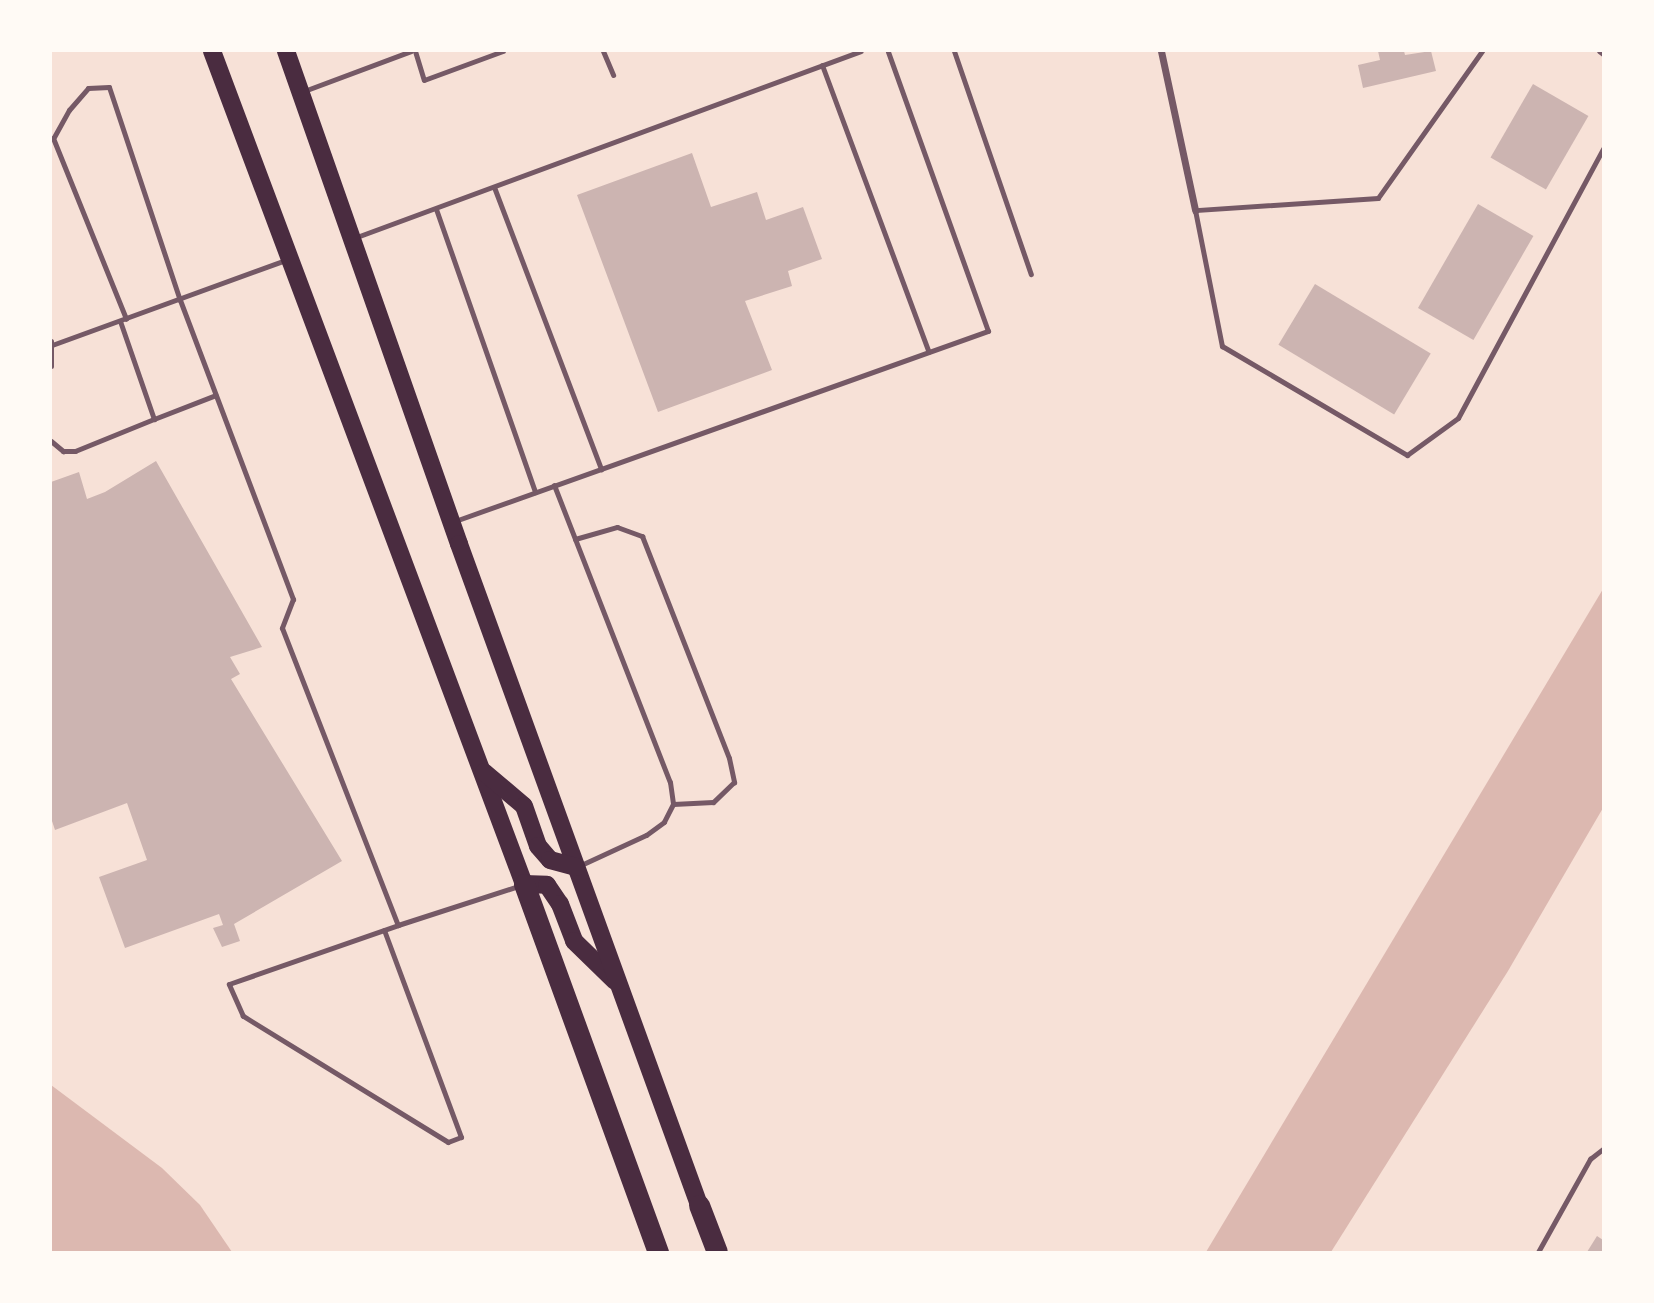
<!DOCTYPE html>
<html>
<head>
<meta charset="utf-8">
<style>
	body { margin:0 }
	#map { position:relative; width:1654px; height:1303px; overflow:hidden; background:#f7e1d7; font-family:Overpass,sans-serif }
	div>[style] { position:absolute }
	.water>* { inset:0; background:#dcb8b0 }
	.building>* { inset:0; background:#ccb4b1; transform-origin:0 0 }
	.service>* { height:5px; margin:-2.5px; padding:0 2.5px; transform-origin:2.5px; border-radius:2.5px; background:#755966 }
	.minor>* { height:7px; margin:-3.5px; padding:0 3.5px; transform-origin:3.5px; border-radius:3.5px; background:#755966 }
	.primary>* { height:18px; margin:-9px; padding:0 9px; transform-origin:9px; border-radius:9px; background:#4a2c40 }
	.motorway>* { height:21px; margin:-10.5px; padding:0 10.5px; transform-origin:10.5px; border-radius:10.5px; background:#4a2c40 }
	span { translate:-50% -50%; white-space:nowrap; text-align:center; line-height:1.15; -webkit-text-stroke:5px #fffaf5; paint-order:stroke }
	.frame { position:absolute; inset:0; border:52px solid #fffaf5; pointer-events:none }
</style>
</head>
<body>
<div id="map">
	<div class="water">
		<i style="clip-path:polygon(1603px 589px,1603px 808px,1508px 971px,1331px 1252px,1206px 1252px)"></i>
		<i style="clip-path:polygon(51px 1085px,162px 1168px,200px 1205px,232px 1252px,51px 1252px)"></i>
	</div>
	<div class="building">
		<i style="clip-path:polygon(1378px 51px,1404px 51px,1405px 55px,1431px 51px,1436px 71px,1363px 88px,1358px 65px,1380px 60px)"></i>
		<i style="left:1533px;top:84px;width:64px;height:85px;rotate:30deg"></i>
		<i style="clip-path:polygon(692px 153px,711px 207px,757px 192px,766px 220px,803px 207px,822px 259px,788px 271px,792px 286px,745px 301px,772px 370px,658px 412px,577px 195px)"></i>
		<i style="left:1478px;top:204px;width:64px;height:120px;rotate:30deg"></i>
		<i style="left:1315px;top:284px;width:135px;height:71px;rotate:31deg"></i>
		<i style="clip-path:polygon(156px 461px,262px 647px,230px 657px,240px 674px,231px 679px,342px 861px,234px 924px,240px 941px,222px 947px,213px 928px,223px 925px,219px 914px,125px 948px,99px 877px,147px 860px,127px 803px,55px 830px,51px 818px,51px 482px,79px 472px,87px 499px,105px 492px)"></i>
		<i style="clip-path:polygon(1597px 1236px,1603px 1240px,1603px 1252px,1587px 1252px)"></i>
	</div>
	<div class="service">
		<i style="left:415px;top:51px;width:30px;rotate:73deg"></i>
		<i style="left:424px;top:80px;width:84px;rotate:-20.2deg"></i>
		<i style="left:603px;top:51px;width:26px;rotate:67deg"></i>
		<i style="left:954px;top:51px;width:236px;rotate:71deg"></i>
		<i style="left:1482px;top:51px;width:180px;rotate:125.3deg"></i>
		<i style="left:1378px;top:198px;width:183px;rotate:176.2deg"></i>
		<i style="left:1195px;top:210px;width:139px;rotate:78.8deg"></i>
		<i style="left:1222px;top:346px;width:215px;rotate:30.5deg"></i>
		<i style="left:1407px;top:455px;width:63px;rotate:-36deg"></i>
		<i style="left:1458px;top:418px;width:306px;rotate:-61.7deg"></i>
		<i style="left:1599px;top:51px;width:5px;rotate:37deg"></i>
		<i style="left:822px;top:65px;width:306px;rotate:69.6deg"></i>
		<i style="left:304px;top:91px;width:114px;rotate:-20.5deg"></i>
		<i style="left:54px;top:137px;width:31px;rotate:-61deg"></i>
		<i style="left:69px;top:110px;width:29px;rotate:-49deg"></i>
		<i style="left:88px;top:88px;width:21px;rotate:-3deg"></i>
		<i style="left:109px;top:87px;width:225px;rotate:71.6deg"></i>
		<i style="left:180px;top:300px;width:320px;rotate:69.3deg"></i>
		<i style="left:293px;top:599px;width:31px;rotate:111deg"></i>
		<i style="left:282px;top:628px;width:319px;rotate:68.7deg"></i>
		<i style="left:53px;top:138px;width:195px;rotate:68deg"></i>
		<i style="left:494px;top:187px;width:302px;rotate:69.2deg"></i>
		<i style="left:436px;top:209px;width:300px;rotate:70.7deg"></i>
		<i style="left:354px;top:238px;width:540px;rotate:-20.25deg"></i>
		<i style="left:120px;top:321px;width:104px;rotate:70.9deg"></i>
		<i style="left:154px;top:419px;width:66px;rotate:-21.2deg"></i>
		<i style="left:51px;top:341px;width:25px;rotate:90deg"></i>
		<i style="left:52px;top:345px;width:249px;rotate:-20deg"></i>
		<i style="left:51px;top:441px;width:16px;rotate:40deg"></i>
		<i style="left:63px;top:451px;width:12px"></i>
		<i style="left:75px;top:451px;width:85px;rotate:-22.1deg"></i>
		<i style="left:554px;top:485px;width:319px;rotate:68.7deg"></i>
		<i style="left:670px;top:782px;width:22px;rotate:82deg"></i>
		<i style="left:673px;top:804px;width:20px;rotate:117deg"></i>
		<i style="left:664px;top:822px;width:22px;rotate:144deg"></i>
		<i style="left:646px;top:835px;width:74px;rotate:155.2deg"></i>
		<i style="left:455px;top:521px;width:566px;rotate:-19.62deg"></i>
		<i style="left:988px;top:331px;width:297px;rotate:-109.7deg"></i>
		<i style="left:575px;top:539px;width:44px;rotate:-15.9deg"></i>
		<i style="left:617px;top:527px;width:27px;rotate:20deg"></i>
		<i style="left:642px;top:536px;width:238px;rotate:68.6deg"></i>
		<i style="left:729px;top:758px;width:25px;rotate:78deg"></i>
		<i style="left:734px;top:782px;width:29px;rotate:136deg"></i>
		<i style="left:713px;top:802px;width:40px;rotate:177.1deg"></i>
		<i style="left:384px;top:930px;width:221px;rotate:69.6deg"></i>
		<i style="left:461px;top:1137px;width:14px;rotate:159deg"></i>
		<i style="left:448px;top:1142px;width:241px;rotate:-148.4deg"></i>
		<i style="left:243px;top:1016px;width:35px;rotate:-114deg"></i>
		<i style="left:229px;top:984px;width:179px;rotate:-19.2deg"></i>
		<i style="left:398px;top:925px;width:127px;rotate:-17.9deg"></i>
		<i style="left:1538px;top:1252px;width:107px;rotate:-60.8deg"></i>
		<i style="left:1590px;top:1159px;width:16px;rotate:-38deg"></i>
	</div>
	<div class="minor">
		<i style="left:1161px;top:51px;width:163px;rotate:77.9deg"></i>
	</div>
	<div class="primary">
		<i style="left:212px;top:51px;width:890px;rotate:69.47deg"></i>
		<i style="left:524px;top:884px;width:23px;rotate:2deg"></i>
		<i style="left:547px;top:885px;width:23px;rotate:56deg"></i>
		<i style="left:560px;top:904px;width:40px;rotate:69deg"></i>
		<i style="left:574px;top:941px;width:57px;rotate:44.3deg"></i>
		<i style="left:286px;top:51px;width:522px;rotate:70.66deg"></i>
		<i style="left:459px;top:544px;width:703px;rotate:70.04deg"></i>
		<i style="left:484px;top:772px;width:52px;rotate:40.4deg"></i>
		<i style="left:524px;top:806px;width:42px;rotate:70.7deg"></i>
		<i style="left:538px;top:846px;width:18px;rotate:49deg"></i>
		<i style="left:550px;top:860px;width:27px;rotate:15deg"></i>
	</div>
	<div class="motorway">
		<i style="left:524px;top:884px;width:392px;rotate:70deg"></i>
		<i style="left:699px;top:1205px;width:50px;rotate:69deg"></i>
	</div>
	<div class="frame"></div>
</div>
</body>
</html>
